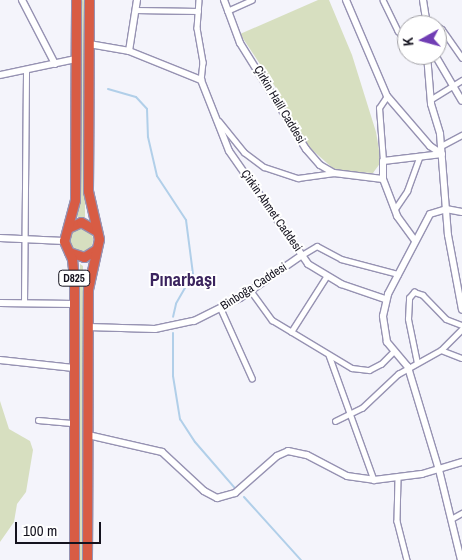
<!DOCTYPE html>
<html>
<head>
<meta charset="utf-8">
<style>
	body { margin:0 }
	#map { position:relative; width:462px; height:560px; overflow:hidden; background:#f4f4fb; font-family:"Archivo Narrow",sans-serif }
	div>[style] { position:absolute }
	.green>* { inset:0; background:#d7dfc0 }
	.round { border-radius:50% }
	.stream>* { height:2px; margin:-1px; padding:0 1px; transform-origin:1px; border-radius:1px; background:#b1cfe9 }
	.roads { filter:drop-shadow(1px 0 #9692b2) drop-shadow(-1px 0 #9692b2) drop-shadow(0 1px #9692b2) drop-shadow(0 -1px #9692b2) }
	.street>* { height:4.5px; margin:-2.25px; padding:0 2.25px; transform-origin:2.25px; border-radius:2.25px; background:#fff }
	.secondary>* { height:6px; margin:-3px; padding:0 3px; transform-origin:3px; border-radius:3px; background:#fff }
	.highway>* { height:9px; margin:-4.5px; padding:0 4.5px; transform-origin:4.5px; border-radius:4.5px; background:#d85c44 }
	span { translate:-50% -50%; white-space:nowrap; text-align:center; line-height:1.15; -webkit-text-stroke:4px #fff; paint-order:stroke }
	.shield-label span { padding:1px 4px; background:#fff; border:1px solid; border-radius:4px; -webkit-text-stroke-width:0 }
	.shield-label { font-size:11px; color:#14121e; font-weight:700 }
	.street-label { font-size:12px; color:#14121e }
	.district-label { font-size:18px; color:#3b245e; font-weight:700 }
	.north { position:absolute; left:397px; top:15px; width:50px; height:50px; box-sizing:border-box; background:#fff; border:1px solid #a1a0a5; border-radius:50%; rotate:263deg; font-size:14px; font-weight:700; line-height:20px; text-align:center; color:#14121e }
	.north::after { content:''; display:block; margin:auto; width:18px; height:22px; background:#703db4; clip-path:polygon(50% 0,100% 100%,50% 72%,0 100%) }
	.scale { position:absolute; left:15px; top:522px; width:86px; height:22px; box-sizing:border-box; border:2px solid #14121e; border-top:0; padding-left:6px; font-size:15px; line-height:18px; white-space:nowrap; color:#14121e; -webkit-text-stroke:4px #fff; paint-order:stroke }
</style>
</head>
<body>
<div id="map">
	<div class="green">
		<i style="clip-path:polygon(81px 0,84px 0,85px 217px,77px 217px)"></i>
		<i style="clip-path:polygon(318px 0,329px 0,352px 55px,376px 132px,381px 162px,373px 173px,336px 171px,310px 148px,291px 122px,276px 88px,240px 34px)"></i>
		<i class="round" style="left:69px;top:228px;width:24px;height:24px"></i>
		<i style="clip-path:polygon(80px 264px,83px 266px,83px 560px,78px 560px)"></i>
		<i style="clip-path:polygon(0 401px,9px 429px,30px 441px,33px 450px,26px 492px,17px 504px,14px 522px,0 542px)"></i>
	</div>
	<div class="stream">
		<i style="left:108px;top:89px;width:29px;rotate:16deg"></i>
		<i style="left:136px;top:97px;width:16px;rotate:47deg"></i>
		<i style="left:147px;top:109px;width:28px;rotate:88deg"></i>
		<i style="left:148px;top:137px;width:40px;rotate:77deg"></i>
		<i style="left:157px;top:176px;width:53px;rotate:56.6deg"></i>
		<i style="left:186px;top:220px;width:54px;rotate:82.6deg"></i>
		<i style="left:193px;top:274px;width:34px;rotate:120deg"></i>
		<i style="left:176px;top:304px;width:13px;rotate:103deg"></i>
		<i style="left:173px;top:333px;width:43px;rotate:90deg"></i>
		<i style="left:173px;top:376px;width:44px;rotate:80.8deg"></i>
		<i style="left:180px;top:419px;width:27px;rotate:57deg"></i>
		<i style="left:195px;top:442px;width:60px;rotate:49.1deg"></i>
		<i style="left:244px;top:497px;width:85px;rotate:47.9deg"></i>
	</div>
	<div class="roads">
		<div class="street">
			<i style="left:199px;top:0;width:28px;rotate:94deg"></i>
			<i style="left:197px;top:28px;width:35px;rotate:80deg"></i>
			<i style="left:203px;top:62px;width:18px;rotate:96deg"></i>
			<i style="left:383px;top:0;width:34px;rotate:64deg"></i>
			<i style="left:398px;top:31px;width:13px;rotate:45deg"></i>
			<i style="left:135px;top:10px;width:63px;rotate:0.9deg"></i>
			<i style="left:227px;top:11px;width:27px;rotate:-24deg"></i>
			<i style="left:427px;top:19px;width:18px;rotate:34deg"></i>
			<i style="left:442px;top:29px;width:35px;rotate:55deg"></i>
			<i style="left:430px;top:100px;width:38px;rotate:-32deg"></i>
			<i style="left:219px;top:121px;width:40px;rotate:51deg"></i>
			<i style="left:244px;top:152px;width:25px;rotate:37deg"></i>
			<i style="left:264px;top:167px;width:36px;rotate:18deg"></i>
			<i style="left:298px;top:178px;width:36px;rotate:-8deg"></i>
			<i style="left:441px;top:146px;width:24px;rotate:-28deg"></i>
			<i style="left:383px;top:161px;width:53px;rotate:-94.3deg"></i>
			<i style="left:379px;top:108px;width:14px;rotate:-56deg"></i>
			<i style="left:395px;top:209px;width:22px;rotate:-56deg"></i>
			<i style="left:407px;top:191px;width:37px;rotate:-70deg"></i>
			<i style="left:302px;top:255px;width:17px;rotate:-31deg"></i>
			<i style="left:317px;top:246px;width:27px;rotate:28deg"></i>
			<i style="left:341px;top:259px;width:59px;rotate:14.7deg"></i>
			<i style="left:251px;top:291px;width:36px;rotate:54deg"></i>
			<i style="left:272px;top:320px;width:93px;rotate:31deg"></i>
			<i style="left:352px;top:368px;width:17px;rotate:7deg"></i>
			<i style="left:369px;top:370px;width:13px;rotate:-27deg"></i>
			<i style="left:381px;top:364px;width:17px;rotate:-45deg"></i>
			<i style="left:24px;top:303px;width:232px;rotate:-89.5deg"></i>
			<i style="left:221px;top:309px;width:76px;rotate:65.8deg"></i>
			<i style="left:291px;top:332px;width:65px;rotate:-57.5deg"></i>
			<i style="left:441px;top:350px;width:22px;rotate:21deg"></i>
			<i style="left:329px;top:355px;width:133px;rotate:70.2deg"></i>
			<i style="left:417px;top:363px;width:45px;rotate:-101.6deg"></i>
			<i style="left:408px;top:319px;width:21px;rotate:-87deg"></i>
			<i style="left:409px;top:298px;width:8px;rotate:-50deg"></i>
			<i style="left:414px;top:292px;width:9px;rotate:18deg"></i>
			<i style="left:423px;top:295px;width:33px;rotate:46deg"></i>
			<i style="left:446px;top:319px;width:17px;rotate:21deg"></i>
			<i style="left:38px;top:420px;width:36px;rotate:5deg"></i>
			<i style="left:335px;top:421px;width:30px;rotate:-26deg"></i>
			<i style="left:362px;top:408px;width:50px;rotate:-43.4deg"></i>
			<i style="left:398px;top:374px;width:49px;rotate:-29.2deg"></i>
			<i style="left:441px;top:350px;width:30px;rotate:-45deg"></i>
			<i style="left:398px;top:479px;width:42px;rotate:91.4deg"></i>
			<i style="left:397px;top:521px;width:40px;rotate:75.6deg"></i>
			<i style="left:451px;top:519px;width:13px;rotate:-29deg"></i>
		</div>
		<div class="secondary">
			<i style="left:22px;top:0;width:72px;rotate:62.7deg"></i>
			<i style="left:224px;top:0;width:46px;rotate:69.6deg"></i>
			<i style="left:240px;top:43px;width:125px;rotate:58.1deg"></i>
			<i style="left:306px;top:149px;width:21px;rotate:49deg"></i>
			<i style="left:320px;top:165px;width:16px;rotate:30deg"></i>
			<i style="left:334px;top:173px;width:49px;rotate:7deg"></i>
			<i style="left:383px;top:179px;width:40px;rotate:69deg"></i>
			<i style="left:397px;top:216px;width:31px;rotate:54deg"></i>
			<i style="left:346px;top:0;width:104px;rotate:66.9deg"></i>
			<i style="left:387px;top:96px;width:66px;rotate:49.3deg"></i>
			<i style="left:430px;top:146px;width:14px;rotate:34deg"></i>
			<i style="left:442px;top:154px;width:59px;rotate:173.2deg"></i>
			<i style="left:383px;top:161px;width:18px;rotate:90deg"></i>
			<i style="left:423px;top:0;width:25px;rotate:81deg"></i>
			<i style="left:89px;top:44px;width:41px;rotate:9.9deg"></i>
			<i style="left:129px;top:51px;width:78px;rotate:21.9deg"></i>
			<i style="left:201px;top:80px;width:76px;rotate:68.5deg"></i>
			<i style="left:229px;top:151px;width:138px;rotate:55deg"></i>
			<i style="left:308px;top:264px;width:39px;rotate:31deg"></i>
			<i style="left:341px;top:284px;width:46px;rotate:18.8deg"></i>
			<i style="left:129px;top:51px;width:52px;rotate:-81.1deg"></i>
			<i style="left:427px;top:55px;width:49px;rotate:85.3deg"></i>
			<i style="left:431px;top:104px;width:31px;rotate:73deg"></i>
			<i style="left:440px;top:134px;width:101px;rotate:85.5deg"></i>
			<i style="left:448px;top:235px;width:76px;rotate:79.4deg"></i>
			<i style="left:435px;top:55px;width:53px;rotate:59.6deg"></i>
			<i style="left:0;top:75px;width:78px;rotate:-11.9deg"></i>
			<i style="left:0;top:238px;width:64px;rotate:2.7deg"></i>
			<i style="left:0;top:303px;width:74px;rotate:0.8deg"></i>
			<i style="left:88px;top:327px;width:67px;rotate:1.7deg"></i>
			<i style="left:155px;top:329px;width:40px;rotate:-12deg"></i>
			<i style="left:194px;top:321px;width:51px;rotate:-26.6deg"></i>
			<i style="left:240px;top:298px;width:75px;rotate:-34.7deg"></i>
			<i style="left:0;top:360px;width:74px;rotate:6.2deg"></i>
			<i style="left:88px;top:435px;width:76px;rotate:12.9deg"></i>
			<i style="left:162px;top:452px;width:57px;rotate:42.9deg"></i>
			<i style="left:204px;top:491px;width:15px;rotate:28deg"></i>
			<i style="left:217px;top:498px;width:19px;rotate:-16deg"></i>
			<i style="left:235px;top:493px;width:56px;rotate:-41.4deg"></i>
			<i style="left:277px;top:456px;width:12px;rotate:-24deg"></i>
			<i style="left:288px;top:451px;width:19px;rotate:12deg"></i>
			<i style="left:307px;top:455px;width:45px;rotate:27.7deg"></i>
			<i style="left:347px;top:476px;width:27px;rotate:8deg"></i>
			<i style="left:374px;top:480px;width:48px;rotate:-7.1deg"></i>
			<i style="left:422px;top:474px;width:42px;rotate:-16.7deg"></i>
			<i style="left:461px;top:560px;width:93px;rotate:-103.7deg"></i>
			<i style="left:439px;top:470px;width:108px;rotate:-106.8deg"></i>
			<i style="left:408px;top:367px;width:33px;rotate:-130deg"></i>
			<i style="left:387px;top:342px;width:26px;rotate:-99deg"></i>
			<i style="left:383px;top:316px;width:23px;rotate:-77deg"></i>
			<i style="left:388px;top:294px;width:90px;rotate:-62.3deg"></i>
			<i style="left:430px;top:214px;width:17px;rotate:-17deg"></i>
			<i style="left:446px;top:209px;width:16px;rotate:11deg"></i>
		</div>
		<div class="highway">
			<i style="left:68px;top:228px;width:14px;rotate:-25deg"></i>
			<i style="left:81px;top:222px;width:16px;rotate:30deg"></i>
			<i style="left:69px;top:252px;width:16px;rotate:18deg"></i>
			<i style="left:84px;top:257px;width:13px;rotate:-32deg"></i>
			<i style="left:74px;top:560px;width:282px;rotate:-90deg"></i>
			<i style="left:74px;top:278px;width:19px;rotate:-96deg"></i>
			<i style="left:72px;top:259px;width:20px;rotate:-114deg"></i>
			<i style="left:64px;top:241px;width:42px;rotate:-75deg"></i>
			<i style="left:75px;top:200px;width:200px;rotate:-89.7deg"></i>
			<i style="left:87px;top:560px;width:271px;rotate:-89.8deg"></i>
			<i style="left:88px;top:289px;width:51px;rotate:-77.6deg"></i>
			<i style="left:99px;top:239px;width:49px;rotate:-102.9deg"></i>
			<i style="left:88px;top:191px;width:191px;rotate:-89.7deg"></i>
		</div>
	</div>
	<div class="shield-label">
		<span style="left:74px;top:278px">D825</span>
	</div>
	<div class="street-label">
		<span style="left:279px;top:105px;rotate:59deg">Çirkin Halil Caddesi</span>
		<span style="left:271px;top:211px;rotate:55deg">Çirkin Ahmet Caddesi</span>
		<span style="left:254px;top:287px;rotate:-33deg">Binboğa Caddesi</span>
	</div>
	<div class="district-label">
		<span style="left:183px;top:280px">Pınarbaşı</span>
	</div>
	<div class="north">K</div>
	<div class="scale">100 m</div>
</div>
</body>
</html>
